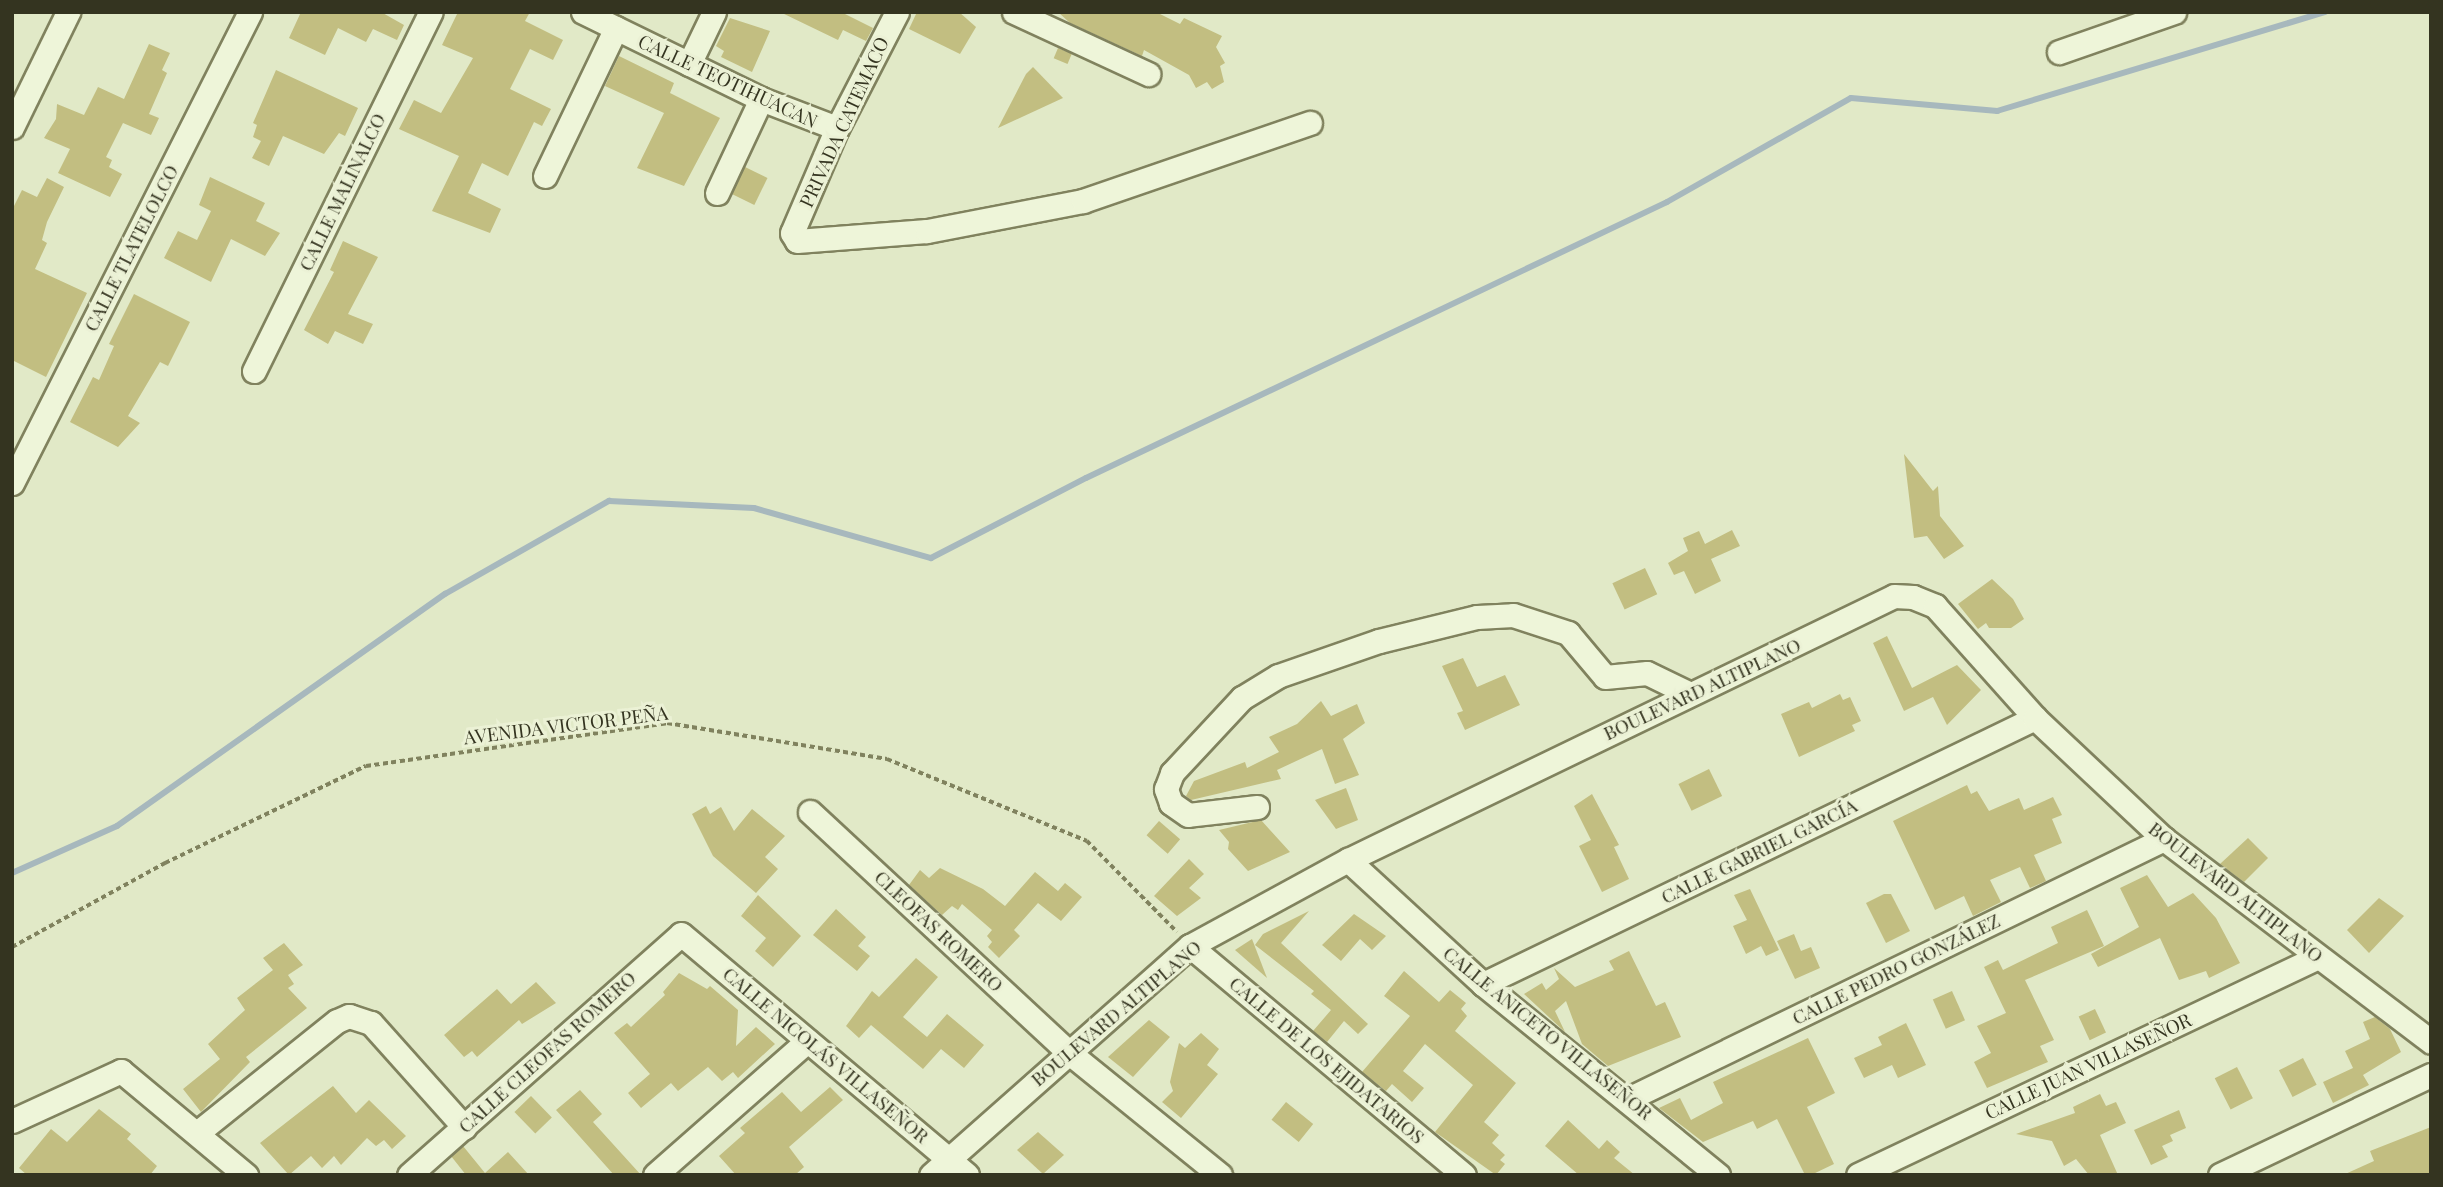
<!DOCTYPE html>
<html>
<head>
<meta charset="utf-8">
<style>
	body { margin:0 }
	#map { position:relative; width:2443px; height:1187px; overflow:hidden; background:#e1e9c7; font-family:"Playfair Display",serif }
	div>[style] { position:absolute }
	.stream>* { height:6px; margin:-3px; padding:0 3px; transform-origin:3px; border-radius:3px; background:#a7b8bd }
	.building>* { inset:0; background:#c2be81; transform-origin:0 0 }
	.path>* { height:3.5px; margin-top:-1.75px; transform-origin:0; background:repeating-linear-gradient(90deg,#80825e 0 5px,transparent 0 8.5px) }
	.roads { filter:drop-shadow(2px 0 #80825e) drop-shadow(-2px 0 #80825e) drop-shadow(0 2px #80825e) drop-shadow(0 -2px #80825e) }
	.minor>* { height:23px; margin:-11.5px; padding:0 11.5px; transform-origin:11.5px; border-radius:11.5px; background:#eef5d9 }
	span { translate:-50% -50%; white-space:nowrap; text-align:center; line-height:1.15; -webkit-text-stroke:6px #ebf1d5; paint-order:stroke }
	.street-label { font-size:19px; color:#343420 }
	.frame { position:absolute; inset:0; border:14px solid #343420; pointer-events:none }
</style>
</head>
<body>
<div id="map">
	<div class="stream">
		<i style="left:12px;top:873px;width:115px;rotate:-24.1deg"></i>
		<i style="left:117px;top:826px;width:402px;rotate:-35.3deg"></i>
		<i style="left:445px;top:594px;width:189px;rotate:-29.6deg"></i>
		<i style="left:609px;top:501px;width:145px;rotate:2.8deg"></i>
		<i style="left:754px;top:508px;width:184px;rotate:15.8deg"></i>
		<i style="left:931px;top:558px;width:174px;rotate:-27.3deg"></i>
		<i style="left:1086px;top:478px;width:643px;rotate:-25.41deg"></i>
		<i style="left:1667px;top:202px;width:211px;rotate:-29.5deg"></i>
		<i style="left:1851px;top:98px;width:147px;rotate:5.1deg"></i>
		<i style="left:1997px;top:111px;width:343px;rotate:-16.8deg"></i>
	</div>
	<div class="building">
		<i style="clip-path:polygon(301px 12px,381px 12px,404px 25px,397px 40px,373px 29px,366px 42px,338px 28px,325px 55px,289px 38px)"></i>
		<i style="clip-path:polygon(458px 12px,530px 12px,525px 21px,563px 40px,553px 60px,530px 49px,510px 89px,551px 109px,542px 126px,534px 122px,508px 176px,482px 163px,468px 193px,501px 209px,490px 233px,432px 211px,459px 156px,399px 129px,414px 100px,441px 113px,473px 58px,442px 45px)"></i>
		<i style="clip-path:polygon(780px 12px,841px 12px,873px 28px,866px 41px,843px 30px,838px 40px)"></i>
		<i style="clip-path:polygon(917px 12px,959px 12px,976px 27px,960px 54px,909px 29px)"></i>
		<i style="clip-path:polygon(1058px 12px,1156px 12px,1180px 24px,1184px 18px,1222px 36px,1216px 47px,1225px 63px,1220px 66px,1224px 82px,1212px 89px,1207px 82px,1196px 88px,1189px 75px,1144px 50px,1142px 56px,1070px 23px)"></i>
		<i style="clip-path:polygon(730px 18px,770px 31px,752px 72px,721px 57px,724px 51px,716px 46px)"></i>
		<i style="clip-path:polygon(149px 44px,170px 53px,162px 70px,167px 73px,149px 114px,159px 118px,151px 135px,123px 123px,106px 157px,112px 160px,109px 167px,122px 174px,110px 197px,58px 173px,70px 149px,44px 138px,56px 119px,57px 104px,84px 115px,98px 87px,124px 99px)"></i>
		<i style="left:1058px;top:48px;width:15px;height:11px;rotate:23deg"></i>
		<i style="clip-path:polygon(619px 56px,674px 83px,670px 93px,720px 118px,684px 186px,637px 168px,664px 113px,605px 86px)"></i>
		<i style="clip-path:polygon(1033px 67px,1063px 98px,998px 128px,1026px 74px)"></i>
		<i style="clip-path:polygon(276px 70px,358px 108px,345px 136px,339px 133px,324px 154px,283px 136px,269px 166px,252px 158px,261px 141px,253px 137px,257px 125px,253px 123px)"></i>
		<i style="left:745px;top:167px;width:25px;height:30px;rotate:26deg"></i>
		<i style="clip-path:polygon(210px 177px,265px 203px,256px 221px,280px 233px,265px 256px,231px 239px,211px 282px,164px 258px,178px 231px,197px 240px,211px 211px,199px 205px)"></i>
		<i style="clip-path:polygon(47px 178px,64px 187px,47px 222px,42px 240px,47px 243px,35px 269px,87px 293px,46px 377px,12px 360px,12px 210px,22px 190px,37px 197px)"></i>
		<i style="clip-path:polygon(343px 241px,378px 257px,348px 314px,373px 324px,363px 344px,335px 331px,328px 344px,304px 330px,334px 272px,330px 270px)"></i>
		<i style="clip-path:polygon(134px 294px,190px 322px,168px 366px,160px 362px,128px 416px,140px 423px,118px 447px,70px 422px,93px 377px,99px 380px,114px 346px,109px 344px)"></i>
		<i style="clip-path:polygon(1904px 454px,1933px 491px,1938px 486px,1940px 516px,1964px 546px,1944px 559px,1927px 536px,1914px 538px)"></i>
		<i style="clip-path:polygon(1732px 530px,1740px 546px,1711px 559px,1721px 581px,1695px 594px,1684px 571px,1674px 575px,1668px 563px,1688px 551px,1683px 538px,1699px 531px,1705px 544px)"></i>
		<i style="left:1645px;top:568px;width:29px;height:36px;rotate:65deg"></i>
		<i style="clip-path:polygon(1992px 579px,2013px 599px,2024px 619px,2011px 628px,1989px 628px,1986px 623px,1978px 629px,1958px 604px)"></i>
		<i style="clip-path:polygon(1887px 636px,1912px 688px,1957px 665px,1981px 690px,1947px 725px,1933px 697px,1904px 711px,1873px 643px)"></i>
		<i style="clip-path:polygon(1463px 658px,1477px 687px,1505px 675px,1520px 705px,1465px 730px,1457px 713px,1463px 711px,1442px 666px)"></i>
		<i style="clip-path:polygon(1840px 694px,1843px 700px,1850px 697px,1861px 721px,1852px 725px,1855px 731px,1799px 757px,1781px 714px,1809px 702px,1812px 708px)"></i>
		<i style="clip-path:polygon(1321px 701px,1331px 716px,1357px 704px,1365px 723px,1343px 739px,1359px 775px,1335px 784px,1322px 749px,1277px 770px,1281px 779px,1191px 800px,1186px 796px,1194px 781px,1245px 762px,1247px 768px,1279px 752px,1269px 737px,1297px 724px)"></i>
		<i style="left:1709px;top:769px;width:30px;height:34px;rotate:64deg"></i>
		<i style="clip-path:polygon(1967px 785px,1971px 794px,1977px 791px,1989px 811px,2019px 798px,2024px 810px,2053px 797px,2062px 815px,2052px 819px,2062px 843px,2034px 855px,2046px 881px,2030px 888px,2020px 867px,1990px 880px,2001px 902px,1973px 916px,1964px 896px,1935px 910px,1893px 821px)"></i>
		<i style="clip-path:polygon(1346px 788px,1358px 820px,1336px 829px,1315px 800px)"></i>
		<i style="clip-path:polygon(1592px 794px,1619px 845px,1614px 847px,1629px 879px,1602px 892px,1579px 846px,1591px 840px,1574px 806px)"></i>
		<i style="clip-path:polygon(706px 806px,710px 814px,721px 807px,734px 831px,752px 809px,785px 836px,765px 857px,778px 869px,756px 893px,713px 856px,692px 814px)"></i>
		<i style="clip-path:polygon(1261px 820px,1290px 852px,1248px 871px,1228px 849px,1229px 842px,1219px 830px)"></i>
		<i style="left:1159px;top:821px;width:28px;height:19px;rotate:41deg"></i>
		<i style="clip-path:polygon(2248px 838px,2268px 858px,2244px 882px,2220px 864px)"></i>
		<i style="clip-path:polygon(1189px 859px,1204px 874px,1189px 888px,1201px 898px,1177px 916px,1154px 896px)"></i>
		<i style="clip-path:polygon(940px 868px,983px 889px,1005px 906px,1035px 872px,1058px 891px,1065px 883px,1082px 897px,1061px 921px,1038px 903px,1014px 930px,1020px 936px,999px 958px,988px 947px,992px 942px,987px 936px,992px 930px,962px 904px,958px 910px,952px 906px,942px 915px,909px 885px,920px 870px,929px 878px)"></i>
		<i style="clip-path:polygon(2147px 875px,2168px 907px,2193px 893px,2216px 918px,2240px 963px,2209px 978px,2206px 971px,2179px 980px,2160px 938px,2098px 967px,2091px 954px,2139px 927px,2120px 888px)"></i>
		<i style="clip-path:polygon(1750px 889px,1779px 950px,1766px 956px,1761px 946px,1746px 954px,1733px 926px,1747px 920px,1734px 895px)"></i>
		<i style="clip-path:polygon(1884px 894px,1891px 894px,1910px 931px,1886px 943px,1866px 903px)"></i>
		<i style="clip-path:polygon(758px 895px,801px 936px,773px 967px,755px 951px,766px 938px,741px 916px)"></i>
		<i style="clip-path:polygon(2379px 898px,2404px 916px,2369px 953px,2347px 930px)"></i>
		<i style="clip-path:polygon(836px 909px,866px 937px,858px 946px,870px 956px,857px 971px,813px 935px)"></i>
		<i style="clip-path:polygon(2087px 910px,2104px 946px,2025px 980px,2054px 1040px,2040px 1046px,2048px 1062px,1987px 1088px,1974px 1062px,1991px 1053px,1977px 1026px,2006px 1013px,1984px 967px,1998px 960px,2003px 970px,2058px 943px,2051px 927px)"></i>
		<i style="clip-path:polygon(1309px 911px,1281px 943px,1368px 1024px,1358px 1034px,1344px 1021px,1327px 1042px,1313px 1031px,1331px 1010px,1311px 994px,1314px 991px,1255px 945px,1263px 934px)"></i>
		<i style="clip-path:polygon(1354px 914px,1386px 936px,1372px 950px,1360px 939px,1341px 961px,1322px 945px)"></i>
		<i style="clip-path:polygon(1794px 934px,1801px 951px,1811px 947px,1820px 968px,1795px 979px,1777px 941px)"></i>
		<i style="clip-path:polygon(1252px 939px,1267px 978px,1235px 950px)"></i>
		<i style="clip-path:polygon(284px 943px,303px 965px,288px 975px,294px 984px,288px 988px,307px 1008px,246px 1057px,250px 1062px,201px 1112px,183px 1089px,220px 1059px,208px 1044px,245px 1010px,237px 998px,273px 970px,263px 958px)"></i>
		<i style="clip-path:polygon(1629px 951px,1656px 1006px,1665px 1002px,1681px 1037px,1608px 1066px,1582px 1044px,1566px 1001px,1555px 1011px,1565px 1032px,1524px 994px,1542px 983px,1546px 990px,1559px 979px,1554px 968px,1575px 987px,1614px 970px,1609px 961px)"></i>
		<i style="clip-path:polygon(916px 958px,938px 977px,903px 1017px,927px 1037px,947px 1014px,984px 1045px,964px 1068px,941px 1049px,923px 1069px,871px 1025px,859px 1038px,846px 1026px,872px 991px,879px 997px)"></i>
		<i style="clip-path:polygon(1404px 971px,1439px 1002px,1450px 990px,1466px 1003px,1461px 1009px,1467px 1016px,1455px 1031px,1516px 1083px,1484px 1122px,1499px 1135px,1492px 1143px,1505px 1155px,1500px 1160px,1505px 1164px,1496px 1175px,1435px 1132px,1473px 1085px,1425px 1044px,1403px 1071px,1424px 1088px,1412px 1102px,1392px 1084px,1386px 1091px,1362px 1072px,1410px 1016px,1384px 996px)"></i>
		<i style="clip-path:polygon(679px 973px,707px 989px,710px 986px,738px 1010px,736px 1046px,756px 1027px,775px 1044px,738px 1078px,733px 1072px,722px 1081px,708px 1067px,678px 1091px,671px 1083px,641px 1108px,628px 1093px,650px 1074px,614px 1033px,627px 1023px,631px 1027px,665px 995px,663px 992px)"></i>
		<i style="clip-path:polygon(536px 982px,556px 1003px,522px 1024px,519px 1020px,477px 1057px,472px 1051px,464px 1057px,444px 1035px,497px 989px,511px 1004px)"></i>
		<i style="left:1952px;top:991px;width:32px;height:21px;rotate:66deg"></i>
		<i style="left:2095px;top:1009px;width:26px;height:18px;rotate:65deg"></i>
		<i style="clip-path:polygon(2375px 1017px,2390px 1029px,2401px 1052px,2363px 1075px,2369px 1085px,2333px 1103px,2323px 1082px,2353px 1068px,2345px 1051px,2370px 1039px,2363px 1022px)"></i>
		<i style="clip-path:polygon(1149px 1020px,1170px 1037px,1133px 1077px,1108px 1057px)"></i>
		<i style="clip-path:polygon(1906px 1023px,1926px 1065px,1898px 1078px,1892px 1065px,1864px 1078px,1854px 1058px,1882px 1045px,1878px 1037px)"></i>
		<i style="clip-path:polygon(1201px 1033px,1219px 1049px,1207px 1065px,1218px 1074px,1181px 1118px,1162px 1102px,1173px 1091px,1170px 1082px,1179px 1043px,1185px 1048px)"></i>
		<i style="clip-path:polygon(1808px 1038px,1835px 1093px,1807px 1107px,1834px 1164px,1811px 1175px,1805px 1175px,1777px 1119px,1757px 1129px,1753px 1121px,1703px 1142px,1659px 1108px,1680px 1098px,1691px 1120px,1723px 1103px,1713px 1082px)"></i>
		<i style="left:2303px;top:1058px;width:30px;height:27px;rotate:63deg"></i>
		<i style="left:2237px;top:1067px;width:35px;height:25px;rotate:63deg"></i>
		<i style="clip-path:polygon(333px 1086px,356px 1113px,369px 1100px,406px 1136px,392px 1149px,384px 1140px,376px 1146px,367px 1138px,341px 1165px,334px 1156px,322px 1168px,311px 1156px,289px 1175px,260px 1143px)"></i>
		<i style="clip-path:polygon(830px 1087px,843px 1100px,789px 1147px,804px 1167px,795px 1175px,736px 1175px,719px 1156px,745px 1133px,740px 1128px,782px 1092px,801px 1112px)"></i>
		<i style="clip-path:polygon(580px 1090px,602px 1114px,593px 1122px,641px 1175px,614px 1175px,556px 1110px)"></i>
		<i style="clip-path:polygon(2100px 1094px,2106px 1106px,2116px 1102px,2126px 1123px,2100px 1135px,2118px 1175px,2089px 1175px,2076px 1159px,2064px 1166px,2052px 1141px,2016px 1134px,2075px 1113px,2073px 1107px)"></i>
		<i style="left:531px;top:1096px;width:30px;height:23px;rotate:46deg"></i>
		<i style="left:1286px;top:1102px;width:35px;height:23px;rotate:39deg"></i>
		<i style="clip-path:polygon(99px 1109px,131px 1134px,127px 1139px,157px 1166px,150px 1175px,27px 1175px,19px 1168px,51px 1129px,67px 1142px)"></i>
		<i style="clip-path:polygon(2179px 1110px,2186px 1128px,2170px 1135px,2173px 1141px,2162px 1146px,2168px 1157px,2151px 1165px,2134px 1130px)"></i>
		<i style="clip-path:polygon(1568px 1120px,1599px 1149px,1607px 1140px,1620px 1152px,1614px 1158px,1635px 1175px,1579px 1175px,1545px 1146px)"></i>
		<i style="clip-path:polygon(2431px 1127px,2431px 1175px,2343px 1175px,2374px 1161px,2370px 1151px)"></i>
		<i style="clip-path:polygon(1038px 1132px,1064px 1155px,1043px 1174px,1017px 1150px)"></i>
		<i style="clip-path:polygon(463px 1146px,485px 1173px,508px 1152px,529px 1175px,466px 1175px,451px 1156px)"></i>
	</div>
	<div class="path">
		<i style="left:12px;top:947px;width:175px;rotate:-28.8deg"></i>
		<i style="left:165px;top:863px;width:223px;rotate:-25.8deg"></i>
		<i style="left:366px;top:766px;width:304px;rotate:-8.1deg"></i>
		<i style="left:667px;top:723px;width:223px;rotate:9.3deg"></i>
		<i style="left:887px;top:759px;width:216px;rotate:22.3deg"></i>
		<i style="left:1087px;top:841px;width:128px;rotate:45.3deg"></i>
	</div>
	<div class="roads">
		<div class="minor">
			<i style="left:583px;top:12px;width:198px;rotate:26deg"></i>
			<i style="left:761px;top:99px;width:81px;rotate:20.9deg"></i>
			<i style="left:897px;top:12px;width:131px;rotate:117.3deg"></i>
			<i style="left:837px;top:128px;width:114px;rotate:113.2deg"></i>
			<i style="left:792px;top:233px;width:9px;rotate:58deg"></i>
			<i style="left:797px;top:241px;width:130px;rotate:-4.4deg"></i>
			<i style="left:927px;top:231px;width:159px;rotate:-10.9deg"></i>
			<i style="left:1083px;top:201px;width:240px;rotate:-19deg"></i>
			<i style="left:1014px;top:12px;width:148px;rotate:24.8deg"></i>
			<i style="left:2059px;top:52px;width:122px;rotate:-19.2deg"></i>
			<i style="left:689px;top:64px;width:58px;rotate:-64.3deg"></i>
			<i style="left:12px;top:127px;width:128px;rotate:-64deg"></i>
			<i style="left:545px;top:176px;width:164px;rotate:-64.4deg"></i>
			<i style="left:717px;top:193px;width:104px;rotate:-64.9deg"></i>
			<i style="left:254px;top:371px;width:400px;rotate:-63.8deg"></i>
			<i style="left:12px;top:483px;width:528px;rotate:-63.19deg"></i>
			<i style="left:1257px;top:807px;width:69px;rotate:173.4deg"></i>
			<i style="left:1188px;top:815px;width:21px;rotate:-145deg"></i>
			<i style="left:1171px;top:803px;width:15px;rotate:-110deg"></i>
			<i style="left:1166px;top:789px;width:17px;rotate:-69deg"></i>
			<i style="left:1172px;top:773px;width:103px;rotate:-47deg"></i>
			<i style="left:1242px;top:698px;width:42px;rotate:-31.4deg"></i>
			<i style="left:1278px;top:676px;width:107px;rotate:-19.1deg"></i>
			<i style="left:1379px;top:641px;width:101px;rotate:-13.8deg"></i>
			<i style="left:1477px;top:617px;width:36px;rotate:-3deg"></i>
			<i style="left:1513px;top:615px;width:58px;rotate:18.1deg"></i>
			<i style="left:1568px;top:633px;width:57px;rotate:49.9deg"></i>
			<i style="left:1605px;top:677px;width:42px;rotate:-5.4deg"></i>
			<i style="left:1647px;top:673px;width:46px;rotate:26deg"></i>
			<i style="left:810px;top:812px;width:351px;rotate:42.9deg"></i>
			<i style="left:1067px;top:1051px;width:197px;rotate:39deg"></i>
			<i style="left:1348px;top:860px;width:183px;rotate:42.6deg"></i>
			<i style="left:1483px;top:984px;width:303px;rotate:39.1deg"></i>
			<i style="left:1190px;top:946px;width:357px;rotate:39.9deg"></i>
			<i style="left:1483px;top:984px;width:613px;rotate:-25.73deg"></i>
			<i style="left:1628px;top:1099px;width:596px;rotate:-25.88deg"></i>
			<i style="left:12px;top:1121px;width:120px;rotate:-24.6deg"></i>
			<i style="left:121px;top:1071px;width:163px;rotate:39.8deg"></i>
			<i style="left:197px;top:1133px;width:179px;rotate:-38.7deg"></i>
			<i style="left:337px;top:1021px;width:13px;rotate:-23deg"></i>
			<i style="left:349px;top:1016px;width:23px;rotate:18deg"></i>
			<i style="left:371px;top:1023px;width:140px;rotate:48.2deg"></i>
			<i style="left:409px;top:1175px;width:363px;rotate:-41.5deg"></i>
			<i style="left:681px;top:934px;width:374px;rotate:40.1deg"></i>
			<i style="left:655px;top:1175px;width:203px;rotate:-41.4deg"></i>
			<i style="left:931px;top:1175px;width:346px;rotate:-41.5deg"></i>
			<i style="left:1190px;top:946px;width:180px;rotate:-28.6deg"></i>
			<i style="left:1348px;top:860px;width:606px;rotate:-25.8deg"></i>
			<i style="left:1894px;top:596px;width:19px;rotate:3deg"></i>
			<i style="left:1913px;top:597px;width:24px;rotate:22deg"></i>
			<i style="left:1935px;top:606px;width:150px;rotate:48.2deg"></i>
			<i style="left:2035px;top:718px;width:177px;rotate:43.2deg"></i>
			<i style="left:2164px;top:839px;width:335px;rotate:37.2deg"></i>
			<i style="left:1858px;top:1175px;width:509px;rotate:-25.36deg"></i>
			<i style="left:2220px;top:1175px;width:233px;rotate:-25.4deg"></i>
		</div>
	</div>
	<div class="street-label">
		<span style="left:728px;top:81px;rotate:25deg">CALLE TEOTIHUACAN</span>
		<span style="left:844px;top:122px;rotate:-65deg">PRIVADA CATEMACO</span>
		<span style="left:342px;top:192px;rotate:-64deg">CALLE MALINALCO</span>
		<span style="left:131px;top:248px;rotate:-63deg">CALLE TLATELOLCO</span>
		<span style="left:1702px;top:689px;rotate:-25deg">BOULEVARD ALTIPLANO</span>
		<span style="left:566px;top:725px;rotate:-7deg">AVENIDA VICTOR PEÑA</span>
		<span style="left:1759px;top:851px;rotate:-26deg">CALLE GABRIEL GARCÍA</span>
		<span style="left:2236px;top:892px;rotate:38deg">BOULEVARD ALTIPLANO</span>
		<span style="left:939px;top:931px;rotate:43deg">CLEOFAS ROMERO</span>
		<span style="left:1896px;top:969px;rotate:-26deg">CALLE PEDRO GONZÁLEZ</span>
		<span style="left:1116px;top:1013px;rotate:-40deg">BOULEVARD ALTIPLANO</span>
		<span style="left:1548px;top:1033px;rotate:39deg">CALLE ANICETO VILLASEÑOR</span>
		<span style="left:547px;top:1052px;rotate:-42deg">CALLE CLEOFAS ROMERO</span>
		<span style="left:826px;top:1055px;rotate:40deg">CALLE NICOLÁS VILLASEÑOR</span>
		<span style="left:1327px;top:1060px;rotate:40deg">CALLE DE LOS EJIDATARIOS</span>
		<span style="left:2088px;top:1066px;rotate:-25deg">CALLE JUAN VILLASEÑOR</span>
	</div>
	<div class="frame"></div>
</div>
</body>
</html>
